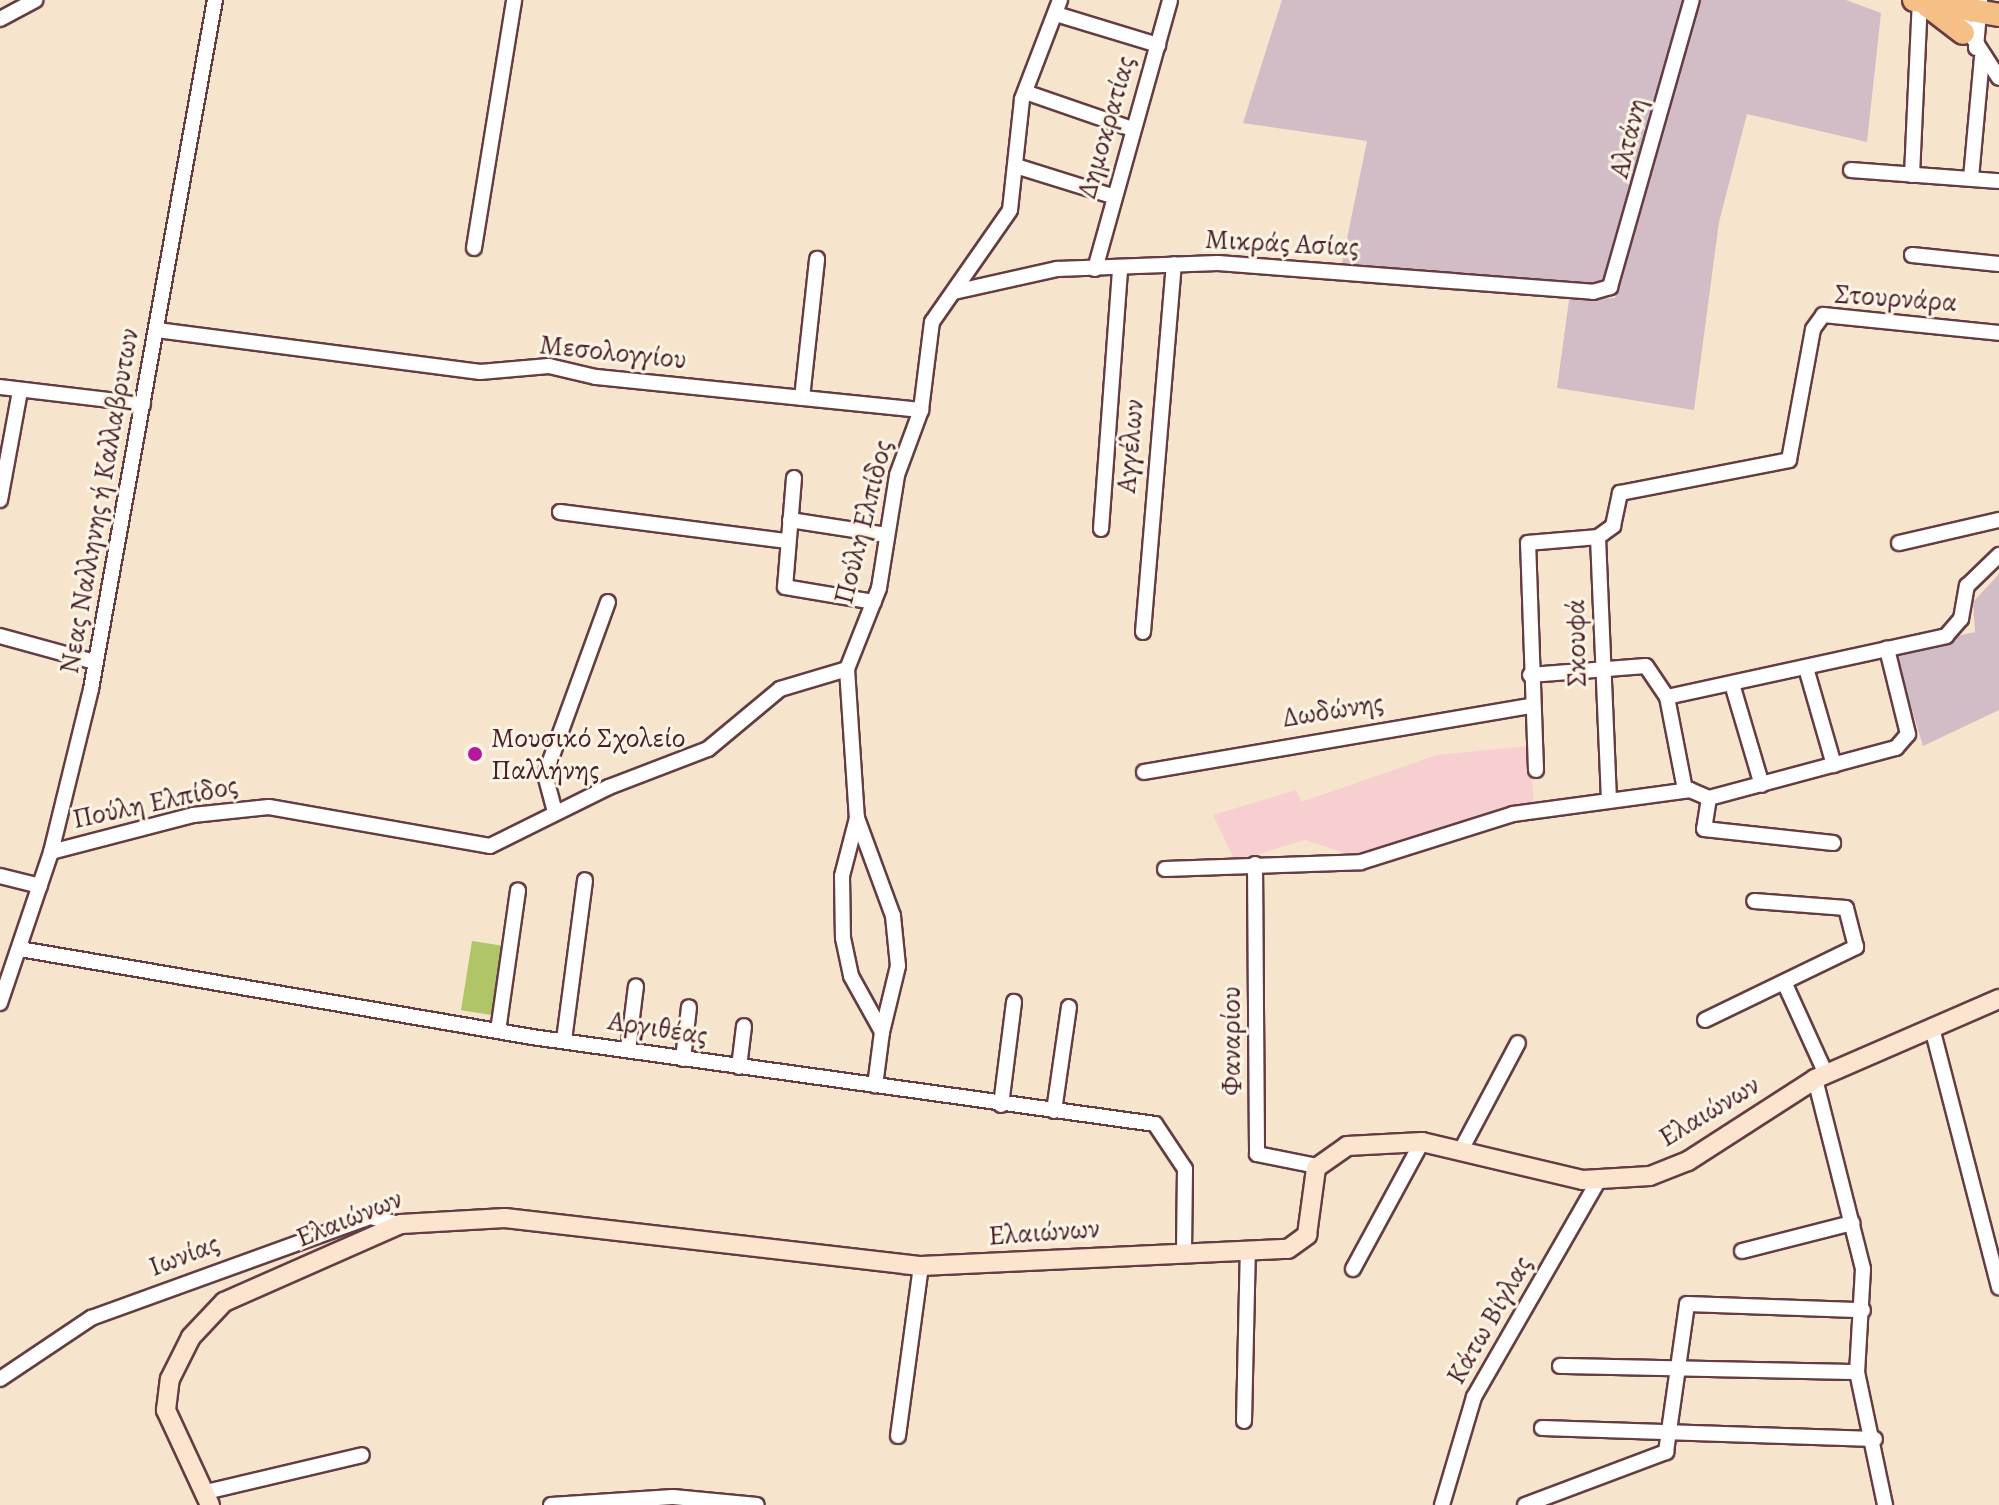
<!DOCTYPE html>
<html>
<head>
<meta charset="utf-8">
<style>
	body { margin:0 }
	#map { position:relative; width:1999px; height:1505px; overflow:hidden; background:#f7e4cc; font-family:Alegreya,serif }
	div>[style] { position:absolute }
	.built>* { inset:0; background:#f7cfd1 }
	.industrial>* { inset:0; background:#d2bdc6 }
	.green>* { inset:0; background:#b0c468; transform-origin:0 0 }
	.roads { filter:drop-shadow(2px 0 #643d43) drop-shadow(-2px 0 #643d43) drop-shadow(0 2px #643d43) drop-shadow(0 -2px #643d43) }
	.minor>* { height:14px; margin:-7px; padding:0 7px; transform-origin:7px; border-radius:7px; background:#fff }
	.secondary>* { height:18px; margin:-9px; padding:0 9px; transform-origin:9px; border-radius:9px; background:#fbe5cf }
	.primary>* { height:22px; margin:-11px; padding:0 11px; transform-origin:11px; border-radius:11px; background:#f5bf86 }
	.dots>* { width:22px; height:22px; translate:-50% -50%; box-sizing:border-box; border:4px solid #fcf5e5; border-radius:50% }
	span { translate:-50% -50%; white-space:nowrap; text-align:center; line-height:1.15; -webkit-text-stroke:6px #fcf5e5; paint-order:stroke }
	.street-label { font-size:28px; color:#4a1f2b }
	.poi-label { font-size:28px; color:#4a1f2b }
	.left { translate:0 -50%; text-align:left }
</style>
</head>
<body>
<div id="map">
	<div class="built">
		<i style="clip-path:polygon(1529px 746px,1534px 803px,1360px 858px,1305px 840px,1235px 861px,1213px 815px,1296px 790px,1301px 802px,1437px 755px)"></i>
	</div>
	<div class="industrial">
		<i style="clip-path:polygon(1282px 0,1690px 0,1607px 283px,1584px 287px,1342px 263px,1367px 141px,1243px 123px)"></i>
		<i style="clip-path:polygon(1701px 0,1846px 0,1881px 13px,1867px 142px,1747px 114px,1719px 222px,1694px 410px,1557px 388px,1569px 300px,1615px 298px)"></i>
		<i style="clip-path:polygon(1999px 574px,1999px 710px,1923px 746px,1894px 650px,1975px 632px,1973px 602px)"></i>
	</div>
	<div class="green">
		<i style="left:472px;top:941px;width:31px;height:70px;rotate:9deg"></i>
	</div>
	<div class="roads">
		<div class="minor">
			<i style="left:1056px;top:14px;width:107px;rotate:16.9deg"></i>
			<i style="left:0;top:19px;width:40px;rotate:-28deg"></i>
			<i style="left:1964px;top:24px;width:64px;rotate:57.1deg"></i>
			<i style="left:1976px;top:48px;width:48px;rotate:-85.2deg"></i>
			<i style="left:1025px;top:92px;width:113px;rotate:19.1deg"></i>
			<i style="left:1019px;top:167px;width:97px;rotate:17.3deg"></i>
			<i style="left:1851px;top:170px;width:148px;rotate:4.3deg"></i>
			<i style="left:1912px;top:175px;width:174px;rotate:-87.4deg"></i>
			<i style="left:1971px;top:178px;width:121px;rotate:-84.8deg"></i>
			<i style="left:474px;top:248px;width:251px;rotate:-80.8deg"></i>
			<i style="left:1912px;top:255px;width:87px;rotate:5.9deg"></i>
			<i style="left:1095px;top:269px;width:279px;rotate:-74.4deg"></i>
			<i style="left:954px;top:292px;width:106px;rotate:-12.6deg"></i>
			<i style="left:1057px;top:269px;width:161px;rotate:-2.1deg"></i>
			<i style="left:1218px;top:263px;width:376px;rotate:4.4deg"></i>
			<i style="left:1593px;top:292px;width:18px;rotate:-16deg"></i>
			<i style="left:1610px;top:287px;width:298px;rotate:-74.1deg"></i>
			<i style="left:157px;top:330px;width:326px;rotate:7.4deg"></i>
			<i style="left:480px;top:372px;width:69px;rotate:-5deg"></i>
			<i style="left:549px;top:366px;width:48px;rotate:13.2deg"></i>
			<i style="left:596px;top:377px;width:327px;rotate:5.8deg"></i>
			<i style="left:0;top:387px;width:144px;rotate:6.8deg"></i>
			<i style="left:802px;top:398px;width:140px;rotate:-83.8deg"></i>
			<i style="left:794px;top:478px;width:109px;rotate:94.7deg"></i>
			<i style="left:785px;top:587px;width:90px;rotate:9.6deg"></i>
			<i style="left:0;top:500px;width:111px;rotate:-79.6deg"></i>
			<i style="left:560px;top:512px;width:229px;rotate:7.3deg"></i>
			<i style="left:790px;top:520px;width:98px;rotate:8.8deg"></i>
			<i style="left:1101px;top:529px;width:262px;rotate:-85.8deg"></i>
			<i style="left:1899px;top:543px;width:103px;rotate:-13deg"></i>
			<i style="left:1143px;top:632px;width:369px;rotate:-85.2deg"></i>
			<i style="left:0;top:636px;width:94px;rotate:15.4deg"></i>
			<i style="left:1806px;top:668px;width:101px;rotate:73.9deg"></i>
			<i style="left:847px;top:669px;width:149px;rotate:86.2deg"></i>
			<i style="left:857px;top:818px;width:60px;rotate:104.5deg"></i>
			<i style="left:842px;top:876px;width:62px;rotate:89.1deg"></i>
			<i style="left:843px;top:938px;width:39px;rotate:78deg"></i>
			<i style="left:851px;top:976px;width:64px;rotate:61deg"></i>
			<i style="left:882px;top:1032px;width:54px;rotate:97.4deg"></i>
			<i style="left:1530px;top:675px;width:116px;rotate:-4.4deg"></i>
			<i style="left:1646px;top:666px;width:37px;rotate:56deg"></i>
			<i style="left:1667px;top:697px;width:286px;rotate:-12.3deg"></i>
			<i style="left:1946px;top:636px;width:23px;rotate:-49deg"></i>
			<i style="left:1961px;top:619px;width:34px;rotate:-80deg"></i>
			<i style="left:1967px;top:586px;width:45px;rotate:-44.1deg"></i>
			<i style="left:1732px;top:684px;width:105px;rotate:73.5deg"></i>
			<i style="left:1667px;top:697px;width:95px;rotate:79deg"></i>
			<i style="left:1536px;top:770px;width:227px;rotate:-92deg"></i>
			<i style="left:1528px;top:543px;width:70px;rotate:-4.9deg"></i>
			<i style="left:1144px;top:772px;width:392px;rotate:-9.7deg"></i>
			<i style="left:1709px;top:798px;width:31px;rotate:99deg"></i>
			<i style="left:1704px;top:829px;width:130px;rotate:6.2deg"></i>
			<i style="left:1609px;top:800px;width:263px;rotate:-92.4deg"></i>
			<i style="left:1598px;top:537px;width:19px;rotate:-36deg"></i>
			<i style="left:1613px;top:526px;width:34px;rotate:-78deg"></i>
			<i style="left:1620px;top:493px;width:172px;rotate:-11deg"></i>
			<i style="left:1789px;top:460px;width:133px;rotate:-79.6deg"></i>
			<i style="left:1813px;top:329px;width:17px;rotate:-54deg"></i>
			<i style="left:1823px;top:315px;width:177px;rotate:5.8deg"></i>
			<i style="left:555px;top:812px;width:38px;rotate:-105deg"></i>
			<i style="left:545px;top:775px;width:184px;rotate:-70deg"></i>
			<i style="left:857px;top:818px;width:104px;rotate:69.8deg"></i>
			<i style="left:893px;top:916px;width:50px;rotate:84.3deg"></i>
			<i style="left:898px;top:966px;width:68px;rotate:103.6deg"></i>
			<i style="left:51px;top:852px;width:147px;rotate:-14.6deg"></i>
			<i style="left:193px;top:815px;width:76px;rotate:-6deg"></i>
			<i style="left:269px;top:807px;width:224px;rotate:10deg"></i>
			<i style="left:490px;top:846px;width:133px;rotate:-26.4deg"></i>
			<i style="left:609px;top:787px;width:106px;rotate:-21deg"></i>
			<i style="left:708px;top:749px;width:94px;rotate:-39.8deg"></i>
			<i style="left:780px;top:689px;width:70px;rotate:-16.6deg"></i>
			<i style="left:847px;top:669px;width:87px;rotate:-68.4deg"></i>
			<i style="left:879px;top:588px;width:114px;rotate:-80.9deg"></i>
			<i style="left:897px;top:475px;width:69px;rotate:-69.7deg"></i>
			<i style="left:921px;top:410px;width:89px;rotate:-82.9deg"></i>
			<i style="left:932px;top:322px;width:136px;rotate:-55.1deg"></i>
			<i style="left:1010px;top:210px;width:112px;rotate:-83.8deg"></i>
			<i style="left:1022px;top:99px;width:106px;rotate:-69deg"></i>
			<i style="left:1255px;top:864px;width:290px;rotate:89.6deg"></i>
			<i style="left:1257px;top:1154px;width:61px;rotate:11.3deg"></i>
			<i style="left:1165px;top:869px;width:196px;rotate:-2deg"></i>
			<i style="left:1361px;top:862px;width:159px;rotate:-17.5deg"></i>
			<i style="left:1513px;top:814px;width:179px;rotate:-7.7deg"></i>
			<i style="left:1690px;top:790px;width:21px;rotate:23deg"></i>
			<i style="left:1709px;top:798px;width:194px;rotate:-15deg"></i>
			<i style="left:1896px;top:748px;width:18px;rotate:-49deg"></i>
			<i style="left:1908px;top:734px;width:88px;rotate:-103.9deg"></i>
			<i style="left:0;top:876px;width:41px;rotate:14deg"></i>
			<i style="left:20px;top:949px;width:520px;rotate:9.75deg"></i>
			<i style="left:532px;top:1037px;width:629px;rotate:7.95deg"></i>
			<i style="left:1155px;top:1124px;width:54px;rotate:56.3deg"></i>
			<i style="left:1185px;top:1169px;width:83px;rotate:90.7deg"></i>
			<i style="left:1784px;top:982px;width:101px;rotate:65.5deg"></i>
			<i style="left:0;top:1003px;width:159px;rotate:-71.3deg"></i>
			<i style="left:51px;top:852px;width:168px;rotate:-76.2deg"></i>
			<i style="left:91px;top:689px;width:700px;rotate:-79.8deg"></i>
			<i style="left:1705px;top:1020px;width:168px;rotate:-25.8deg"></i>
			<i style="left:1856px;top:947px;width:40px;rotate:-104.4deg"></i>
			<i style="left:1846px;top:908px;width:92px;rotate:-175.6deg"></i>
			<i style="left:1932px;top:1028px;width:268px;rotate:75.5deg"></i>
			<i style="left:498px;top:1031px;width:142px;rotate:-81.9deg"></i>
			<i style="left:564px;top:1040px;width:161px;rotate:-82.5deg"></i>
			<i style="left:628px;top:1050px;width:64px;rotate:-82.9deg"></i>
			<i style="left:683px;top:1059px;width:52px;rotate:-83.4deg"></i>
			<i style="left:739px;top:1067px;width:41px;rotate:-83deg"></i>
			<i style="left:1815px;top:1079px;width:196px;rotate:75.8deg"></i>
			<i style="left:1863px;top:1269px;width:103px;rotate:93.3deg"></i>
			<i style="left:1857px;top:1372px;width:136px;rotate:78.1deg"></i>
			<i style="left:1001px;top:1105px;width:104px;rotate:-82.8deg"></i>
			<i style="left:1054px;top:1111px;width:105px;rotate:-81.8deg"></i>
			<i style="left:1461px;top:1150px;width:121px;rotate:-62deg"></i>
			<i style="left:1742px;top:1251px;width:114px;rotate:-14.3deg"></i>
			<i style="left:1353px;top:1269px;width:145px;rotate:-61.5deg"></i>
			<i style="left:1560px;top:1366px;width:297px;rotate:1.2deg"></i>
			<i style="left:0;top:1379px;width:110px;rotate:-33.8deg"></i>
			<i style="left:91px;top:1318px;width:297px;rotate:-19.9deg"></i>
			<i style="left:370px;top:1217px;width:32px;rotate:13deg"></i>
			<i style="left:1244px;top:1421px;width:170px;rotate:-88.7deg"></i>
			<i style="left:1542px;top:1428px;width:333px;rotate:1.9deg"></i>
			<i style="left:898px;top:1436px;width:172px;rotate:-82.3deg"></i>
			<i style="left:206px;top:1492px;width:160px;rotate:-13.3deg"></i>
			<i style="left:551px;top:1505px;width:122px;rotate:-3.8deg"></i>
			<i style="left:673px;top:1497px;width:84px;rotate:5.4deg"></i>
			<i style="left:1442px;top:1505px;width:113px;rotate:-73.5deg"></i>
			<i style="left:1474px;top:1397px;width:249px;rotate:-60.1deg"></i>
			<i style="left:1525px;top:1505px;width:151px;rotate:-20.6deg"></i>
			<i style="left:1666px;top:1452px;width:149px;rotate:-81.9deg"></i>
			<i style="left:1687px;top:1304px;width:176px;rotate:2deg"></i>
		</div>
		<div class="secondary">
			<i style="left:210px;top:1505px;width:105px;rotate:-114.9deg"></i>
			<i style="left:166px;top:1410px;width:31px;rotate:-83deg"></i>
			<i style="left:170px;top:1379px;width:47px;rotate:-63.4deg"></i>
			<i style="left:191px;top:1337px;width:48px;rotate:-46.7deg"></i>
			<i style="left:224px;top:1302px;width:193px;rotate:-23.8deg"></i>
			<i style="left:401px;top:1224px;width:104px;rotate:-3.3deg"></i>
			<i style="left:505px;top:1218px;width:419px;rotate:6.6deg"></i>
			<i style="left:921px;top:1266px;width:367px;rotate:-2.7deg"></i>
			<i style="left:1288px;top:1249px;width:24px;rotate:-36deg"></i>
			<i style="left:1307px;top:1235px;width:68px;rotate:-82.3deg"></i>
			<i style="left:1316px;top:1168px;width:38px;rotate:-35deg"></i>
			<i style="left:1347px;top:1146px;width:75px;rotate:-3.1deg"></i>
			<i style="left:1422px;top:1142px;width:165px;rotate:13.3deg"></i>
			<i style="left:1583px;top:1180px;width:67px;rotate:-3.4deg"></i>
			<i style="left:1650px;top:1176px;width:41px;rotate:-21.5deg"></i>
			<i style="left:1688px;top:1161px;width:151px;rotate:-32.8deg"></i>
			<i style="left:1815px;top:1079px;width:201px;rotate:-23.5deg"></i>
		</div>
		<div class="primary">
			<i style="left:1914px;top:0;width:86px;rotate:10deg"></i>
			<i style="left:1928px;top:6px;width:44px;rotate:37.6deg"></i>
		</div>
	</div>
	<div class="dots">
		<i style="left:475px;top:754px;background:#b5179e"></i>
	</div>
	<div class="street-label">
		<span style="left:1106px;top:127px;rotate:-74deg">Δημοκρατίας</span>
		<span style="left:1628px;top:138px;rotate:-76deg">Αλτάνη</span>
		<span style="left:1282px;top:243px;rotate:3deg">Μικράς Ασίας</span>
		<span style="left:1896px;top:298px;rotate:4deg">Στουρνάρα</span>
		<span style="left:613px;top:352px;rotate:6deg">Μεσολογγίου</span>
		<span style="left:1130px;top:446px;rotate:-85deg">Αγγέλων</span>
		<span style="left:99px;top:501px;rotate:-80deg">Νεας Nαλληνης ή Καλλαβρυτων</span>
		<span style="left:863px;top:522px;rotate:-76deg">Πούλη Ελπίδος</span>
		<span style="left:1576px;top:643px;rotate:-91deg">Σκουφά</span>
		<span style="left:1333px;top:710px;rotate:-9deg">Δωδώνης</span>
		<span style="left:155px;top:802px;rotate:-12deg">Πούλη Ελπίδος</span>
		<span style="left:658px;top:1028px;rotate:9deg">Αργιθέας</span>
		<span style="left:1231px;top:1041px;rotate:-90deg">Φαναρίου</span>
		<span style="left:1709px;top:1111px;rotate:-31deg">Ελαιώνων</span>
		<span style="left:349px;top:1218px;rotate:-22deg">Ελαιώνων</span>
		<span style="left:1044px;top:1232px;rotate:-4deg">Ελαιώνων</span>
		<span style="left:184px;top:1255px;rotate:-21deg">Ιωνίας</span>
		<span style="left:1489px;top:1320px;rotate:-60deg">Κάτω Βίγλας</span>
	</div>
	<div class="poi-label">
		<span class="left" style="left:491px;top:754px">Μουσικό Σχολείο<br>Παλλήνης</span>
	</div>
</div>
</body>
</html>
